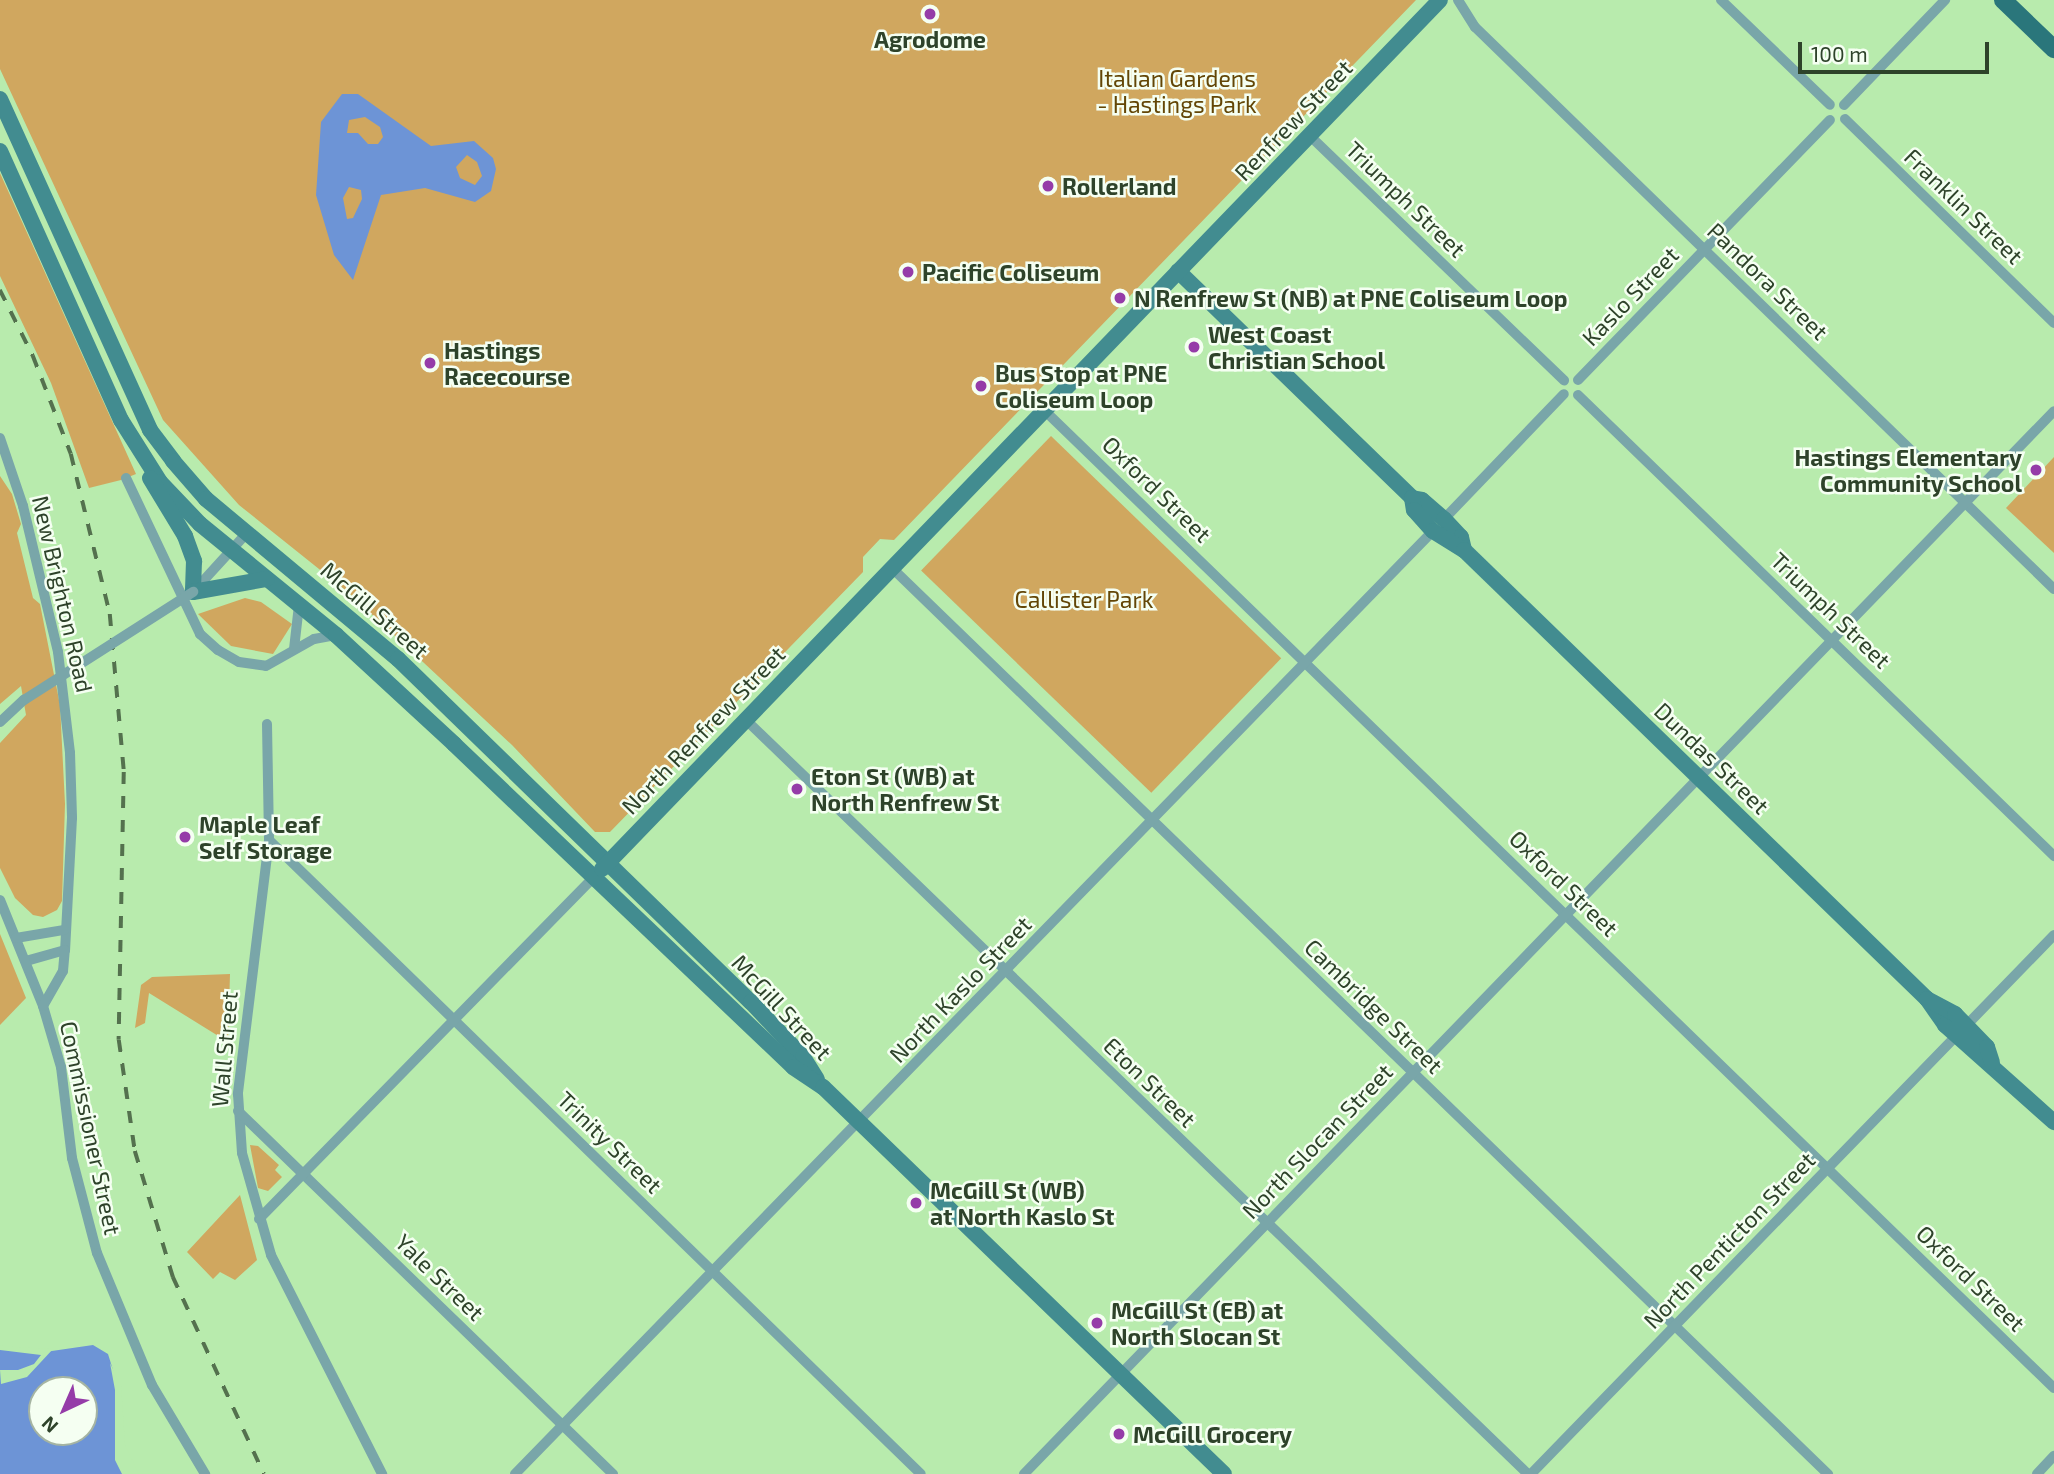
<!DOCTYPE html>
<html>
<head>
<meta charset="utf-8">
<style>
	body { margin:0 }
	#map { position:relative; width:2054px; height:1474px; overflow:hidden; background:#b8ebad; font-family:"Exo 2",sans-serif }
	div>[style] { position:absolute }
	.green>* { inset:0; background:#d0a75f; transform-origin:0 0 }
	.water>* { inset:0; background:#6d94d6 }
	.pier>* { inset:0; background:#b8ebad }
	.street>* { height:10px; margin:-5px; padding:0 5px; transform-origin:5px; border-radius:5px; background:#79a6a9 }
	.secondary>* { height:16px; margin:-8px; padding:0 8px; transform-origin:8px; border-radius:8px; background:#428c90 }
	.primary>* { height:18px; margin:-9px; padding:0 9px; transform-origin:9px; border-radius:9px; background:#2a767b }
	.rail>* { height:3.5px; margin-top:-1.75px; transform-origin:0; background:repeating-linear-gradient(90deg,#54714e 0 12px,transparent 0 24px) }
	.street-bridge>* { height:10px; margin:-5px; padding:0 5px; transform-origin:5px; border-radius:5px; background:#79a6a9 }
	.dots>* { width:19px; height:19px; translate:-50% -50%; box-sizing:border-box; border:4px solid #f5fff2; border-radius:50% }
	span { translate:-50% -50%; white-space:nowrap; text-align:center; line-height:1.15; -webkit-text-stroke:5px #f5fff2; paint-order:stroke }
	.poi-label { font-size:23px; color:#2e432a; font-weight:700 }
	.left { translate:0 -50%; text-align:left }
	.right { translate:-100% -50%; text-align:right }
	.park-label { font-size:23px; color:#634606 }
	.street-label { font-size:23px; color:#2e432a }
	.north { position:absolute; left:28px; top:1376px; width:70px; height:70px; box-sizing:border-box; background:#f5fff2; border:2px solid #a5b4a2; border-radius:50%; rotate:224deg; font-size:19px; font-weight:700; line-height:28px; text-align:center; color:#2e432a }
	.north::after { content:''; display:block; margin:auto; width:24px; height:32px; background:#953ca8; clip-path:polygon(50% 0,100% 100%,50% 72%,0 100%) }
	.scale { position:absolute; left:1798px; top:42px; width:191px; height:32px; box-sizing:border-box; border:4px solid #2e432a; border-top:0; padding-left:9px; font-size:21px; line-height:24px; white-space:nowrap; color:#2e432a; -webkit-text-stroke:5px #f5fff2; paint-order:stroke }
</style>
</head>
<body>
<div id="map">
	<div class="green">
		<i style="clip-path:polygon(0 0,1416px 0,894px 540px,880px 539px,863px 557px,863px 572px,610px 832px,595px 832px,512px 745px,349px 593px,239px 505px,163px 420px,0 69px)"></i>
		<i style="clip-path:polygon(0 173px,136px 474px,121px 480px,89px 488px,51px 383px,0 276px)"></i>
		<i style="left:1051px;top:436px;width:320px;height:187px;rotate:44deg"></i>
		<i style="clip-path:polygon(2054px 457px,2054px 553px,2006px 508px)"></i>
		<i style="clip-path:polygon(0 476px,12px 494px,21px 524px,17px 533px,33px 598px,40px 604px,60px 705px,65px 804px,62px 901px,57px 910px,43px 917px,33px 915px,15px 898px,0 868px,0 743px,26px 715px,21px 686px,0 704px)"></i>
		<i style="clip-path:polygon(245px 598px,261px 602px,292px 624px,273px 654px,231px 646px,198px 614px)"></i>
		<i style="clip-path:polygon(0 934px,26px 998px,0 1025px)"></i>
		<i style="clip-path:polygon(230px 974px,228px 1042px,149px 993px,145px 1023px,135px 1028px,141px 985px,152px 977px)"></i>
		<i style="clip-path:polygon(250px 1145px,258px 1146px,279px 1165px,275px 1170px,282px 1177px,268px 1191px,258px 1188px)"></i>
		<i style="clip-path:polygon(240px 1195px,257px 1260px,235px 1280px,220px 1272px,213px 1279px,187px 1252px)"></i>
	</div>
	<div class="water">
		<i style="clip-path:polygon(evenodd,342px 94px,358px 94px,431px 146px,474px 141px,493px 158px,496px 169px,491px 191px,475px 202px,425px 188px,381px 195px,353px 280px,334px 255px,316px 195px,321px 122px,342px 94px,365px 117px,380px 127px,383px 137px,378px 144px,368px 144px,358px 133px,347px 133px,349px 120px,365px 117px,342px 94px,467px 155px,477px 162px,482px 176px,475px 185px,460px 178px,456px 167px,467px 155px,342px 94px,349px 187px,361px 190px,362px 199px,353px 218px,347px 219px,343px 198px,349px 187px)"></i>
		<i style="clip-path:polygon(evenodd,93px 1345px,108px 1354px,118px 1386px,121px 1446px,135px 1474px,0 1474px,0 1348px,45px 1352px,93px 1345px,42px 1390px,84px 1390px,84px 1432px,42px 1432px,42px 1390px)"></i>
	</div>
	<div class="pier">
		<i style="clip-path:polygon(0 1345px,15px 1347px,53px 1349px,27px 1377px,1px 1384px,0 1370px,18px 1370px,34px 1364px,41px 1355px,0 1350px)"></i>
		<i style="clip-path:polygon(110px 1363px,121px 1385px,125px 1445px,139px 1474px,122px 1474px,115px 1460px,115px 1390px)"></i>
	</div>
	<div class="street">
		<i style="left:1458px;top:0;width:32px;rotate:58deg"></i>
		<i style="left:1475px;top:27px;width:807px;rotate:44.15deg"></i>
		<i style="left:1721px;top:0;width:151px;rotate:43.9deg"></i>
		<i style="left:1844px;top:105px;width:146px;rotate:-46.1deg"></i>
		<i style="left:1845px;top:119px;width:292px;rotate:44.3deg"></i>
		<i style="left:1309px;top:135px;width:354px;rotate:43.9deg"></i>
		<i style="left:1578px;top:380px;width:362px;rotate:-45.9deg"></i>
		<i style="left:1578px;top:395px;width:663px;rotate:44.08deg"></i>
		<i style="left:1044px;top:410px;width:1406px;rotate:44.08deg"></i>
		<i style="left:0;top:438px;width:72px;rotate:71.3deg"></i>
		<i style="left:23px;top:506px;width:150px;rotate:76.5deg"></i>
		<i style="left:58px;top:652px;width:102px;rotate:83.2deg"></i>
		<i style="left:70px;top:753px;width:65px;rotate:88.2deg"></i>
		<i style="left:72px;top:818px;width:132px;rotate:93deg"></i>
		<i style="left:65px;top:950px;width:41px;rotate:164.2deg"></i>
		<i style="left:126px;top:478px;width:173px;rotate:64.6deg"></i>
		<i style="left:200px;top:634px;width:24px;rotate:42deg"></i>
		<i style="left:218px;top:650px;width:24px;rotate:30deg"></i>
		<i style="left:239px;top:662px;width:27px;rotate:8deg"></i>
		<i style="left:266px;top:666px;width:55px;rotate:-29.4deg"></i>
		<i style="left:314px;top:639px;width:22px;rotate:-10deg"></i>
		<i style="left:1444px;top:519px;width:173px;rotate:-46.2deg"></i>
		<i style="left:892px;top:568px;width:1303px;rotate:44.07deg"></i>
		<i style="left:193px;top:592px;width:79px;rotate:-47.6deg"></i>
		<i style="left:294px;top:649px;width:44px;rotate:-83.5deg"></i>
		<i style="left:745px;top:719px;width:1088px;rotate:43.96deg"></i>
		<i style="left:0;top:722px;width:33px;rotate:-43deg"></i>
		<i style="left:267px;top:724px;width:116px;rotate:89deg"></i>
		<i style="left:269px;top:840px;width:256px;rotate:97deg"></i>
		<i style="left:238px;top:1094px;width:59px;rotate:86.1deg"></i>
		<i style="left:242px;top:1153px;width:106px;rotate:74.1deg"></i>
		<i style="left:271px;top:1255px;width:246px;rotate:63.1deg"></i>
		<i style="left:269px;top:840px;width:909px;rotate:44.2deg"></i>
		<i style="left:0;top:900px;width:114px;rotate:67.9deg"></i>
		<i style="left:43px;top:1006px;width:64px;rotate:73.6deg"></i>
		<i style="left:61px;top:1067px;width:92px;rotate:83.1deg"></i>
		<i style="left:72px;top:1158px;width:98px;rotate:75.3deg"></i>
		<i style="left:97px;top:1253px;width:143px;rotate:67.4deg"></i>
		<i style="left:152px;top:1385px;width:104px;rotate:59.2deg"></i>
		<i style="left:16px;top:938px;width:49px;rotate:-9.5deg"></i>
		<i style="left:43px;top:1006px;width:40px;rotate:-60.3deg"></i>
		<i style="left:63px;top:971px;width:21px;rotate:-85deg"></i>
		<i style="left:238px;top:1111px;width:522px;rotate:44.07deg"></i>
		<i style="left:259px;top:1219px;width:477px;rotate:-45.6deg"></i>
		<i style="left:515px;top:1474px;width:1316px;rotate:-45.77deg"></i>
		<i style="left:1024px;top:1474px;width:1480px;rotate:-45.9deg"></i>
		<i style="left:1531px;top:1474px;width:751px;rotate:-45.86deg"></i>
		<i style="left:2037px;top:1474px;width:25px;rotate:-47deg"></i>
	</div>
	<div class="secondary">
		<i style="left:0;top:99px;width:363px;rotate:65.6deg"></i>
		<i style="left:150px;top:430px;width:39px;rotate:53deg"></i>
		<i style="left:173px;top:461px;width:50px;rotate:49deg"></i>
		<i style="left:206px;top:499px;width:250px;rotate:39.8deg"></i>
		<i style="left:398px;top:659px;width:492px;rotate:44.2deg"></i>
		<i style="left:751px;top:1002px;width:76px;rotate:46.6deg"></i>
		<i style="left:803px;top:1057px;width:26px;rotate:58deg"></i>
		<i style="left:0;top:151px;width:295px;rotate:65.8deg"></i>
		<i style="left:121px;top:420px;width:73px;rotate:57.8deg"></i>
		<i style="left:160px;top:482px;width:58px;rotate:46.4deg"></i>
		<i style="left:200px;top:524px;width:176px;rotate:39.2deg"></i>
		<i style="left:336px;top:635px;width:161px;rotate:42.7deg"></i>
		<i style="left:454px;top:744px;width:468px;rotate:43.6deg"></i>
		<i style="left:793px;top:1067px;width:36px;rotate:34deg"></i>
		<i style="left:823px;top:1087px;width:557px;rotate:43.98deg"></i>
		<i style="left:1178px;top:271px;width:326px;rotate:44.1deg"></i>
		<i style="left:1412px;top:498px;width:10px;rotate:11deg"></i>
		<i style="left:1422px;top:500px;width:29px;rotate:41deg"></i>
		<i style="left:1444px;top:519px;width:25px;rotate:47deg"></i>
		<i style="left:1461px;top:537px;width:13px;rotate:77deg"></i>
		<i style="left:150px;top:478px;width:68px;rotate:58.9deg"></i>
		<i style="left:185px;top:536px;width:27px;rotate:70deg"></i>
		<i style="left:194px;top:561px;width:31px;rotate:92deg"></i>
		<i style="left:193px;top:592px;width:75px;rotate:-10deg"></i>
		<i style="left:1412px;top:498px;width:12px;rotate:81deg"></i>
		<i style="left:1414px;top:510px;width:28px;rotate:48deg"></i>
		<i style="left:1433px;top:531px;width:36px;rotate:32deg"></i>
		<i style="left:1464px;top:550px;width:645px;rotate:44.12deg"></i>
		<i style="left:1927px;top:999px;width:32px;rotate:55deg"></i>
		<i style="left:1945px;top:1025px;width:146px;rotate:41.7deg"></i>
		<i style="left:602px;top:869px;width:1207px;rotate:-46.04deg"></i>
		<i style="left:1927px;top:999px;width:32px;rotate:28deg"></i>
		<i style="left:1955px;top:1014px;width:46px;rotate:45.9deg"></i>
		<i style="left:1987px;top:1047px;width:16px;rotate:72deg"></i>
	</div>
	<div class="primary">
		<i style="left:2003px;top:0;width:71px;rotate:43.9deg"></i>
	</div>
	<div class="rail">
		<i style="left:0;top:290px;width:74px;rotate:63.4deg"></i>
		<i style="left:33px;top:356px;width:105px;rotate:68.8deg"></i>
		<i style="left:71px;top:454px;width:165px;rotate:76.3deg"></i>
		<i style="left:110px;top:614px;width:159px;rotate:84.9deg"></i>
		<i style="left:124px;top:772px;width:268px;rotate:91.1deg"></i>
		<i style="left:119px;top:1040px;width:112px;rotate:81.8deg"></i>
		<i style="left:135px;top:1151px;width:132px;rotate:73.2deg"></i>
		<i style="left:173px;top:1277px;width:217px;rotate:65.2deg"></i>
	</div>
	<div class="street-bridge">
		<i style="left:24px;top:700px;width:201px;rotate:-32.6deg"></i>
	</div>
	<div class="dots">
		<i style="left:930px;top:14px;background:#953ca8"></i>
		<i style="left:1048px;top:186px;background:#953ca8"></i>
		<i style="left:908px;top:272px;background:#953ca8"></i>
		<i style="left:1120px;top:298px;background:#953ca8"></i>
		<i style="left:1194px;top:347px;background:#953ca8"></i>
		<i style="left:430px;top:363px;background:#953ca8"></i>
		<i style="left:981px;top:386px;background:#953ca8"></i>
		<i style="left:2036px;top:470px;background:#953ca8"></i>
		<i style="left:797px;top:789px;background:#953ca8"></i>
		<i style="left:185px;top:837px;background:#953ca8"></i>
		<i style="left:916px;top:1203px;background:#953ca8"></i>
		<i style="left:1097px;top:1323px;background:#953ca8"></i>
		<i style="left:1119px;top:1434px;background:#953ca8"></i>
	</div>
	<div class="poi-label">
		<span style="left:930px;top:39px">Agrodome</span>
		<span class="left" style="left:1062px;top:186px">Rollerland</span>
		<span class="left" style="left:922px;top:272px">Pacific Coliseum</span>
		<span class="left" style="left:1134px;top:298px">N Renfrew St (NB) at PNE Coliseum Loop</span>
		<span class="left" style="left:1208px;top:347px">West Coast<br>Christian School</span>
		<span class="left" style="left:444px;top:363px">Hastings<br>Racecourse</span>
		<span class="left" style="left:995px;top:386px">Bus Stop at PNE<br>Coliseum Loop</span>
		<span class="right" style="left:2022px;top:470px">Hastings Elementary<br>Community School</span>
		<span class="left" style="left:811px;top:789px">Eton St (WB) at<br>North Renfrew St</span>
		<span class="left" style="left:199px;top:837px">Maple Leaf<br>Self Storage</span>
		<span class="left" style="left:930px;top:1203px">McGill St (WB)<br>at North Kaslo St</span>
		<span class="left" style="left:1111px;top:1323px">McGill St (EB) at<br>North Slocan St</span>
		<span class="left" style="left:1133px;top:1434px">McGill Grocery</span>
	</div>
	<div class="park-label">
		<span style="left:1177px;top:91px">Italian Gardens<br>- Hastings Park</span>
		<span style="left:1084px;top:599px">Callister Park</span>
	</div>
	<div class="street-label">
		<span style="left:1293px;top:120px;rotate:-46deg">Renfrew Street</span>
		<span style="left:1406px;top:199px;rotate:44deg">Triumph Street</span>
		<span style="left:1964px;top:206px;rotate:44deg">Franklin Street</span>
		<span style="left:1768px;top:281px;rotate:44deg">Pandora Street</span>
		<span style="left:1630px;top:296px;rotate:-46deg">Kaslo Street</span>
		<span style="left:1157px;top:489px;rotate:44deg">Oxford Street</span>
		<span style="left:63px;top:594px;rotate:77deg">New Brighton Road</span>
		<span style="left:375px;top:610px;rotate:41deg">McGill Street</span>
		<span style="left:1831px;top:610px;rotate:44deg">Triumph Street</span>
		<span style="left:703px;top:730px;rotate:-46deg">North Renfrew Street</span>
		<span style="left:1712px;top:758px;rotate:44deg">Dundas Street</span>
		<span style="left:1564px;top:883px;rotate:44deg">Oxford Street</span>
		<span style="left:960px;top:989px;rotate:-46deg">North Kaslo Street</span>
		<span style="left:1374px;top:1006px;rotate:44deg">Cambridge Street</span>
		<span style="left:782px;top:1007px;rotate:47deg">McGill Street</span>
		<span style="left:224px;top:1049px;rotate:-85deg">Wall Street</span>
		<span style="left:1150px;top:1082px;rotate:44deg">Eton Street</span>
		<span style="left:91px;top:1128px;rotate:78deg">Commissioner Street</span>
		<span style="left:1317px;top:1141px;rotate:-46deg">North Slocan Street</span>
		<span style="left:610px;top:1142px;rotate:44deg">Trinity Street</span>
		<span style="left:1729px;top:1240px;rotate:-46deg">North Penticton Street</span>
		<span style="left:440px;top:1277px;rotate:44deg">Yale Street</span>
		<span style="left:1971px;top:1278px;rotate:44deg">Oxford Street</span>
	</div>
	<div class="north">N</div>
	<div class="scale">100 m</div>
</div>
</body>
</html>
